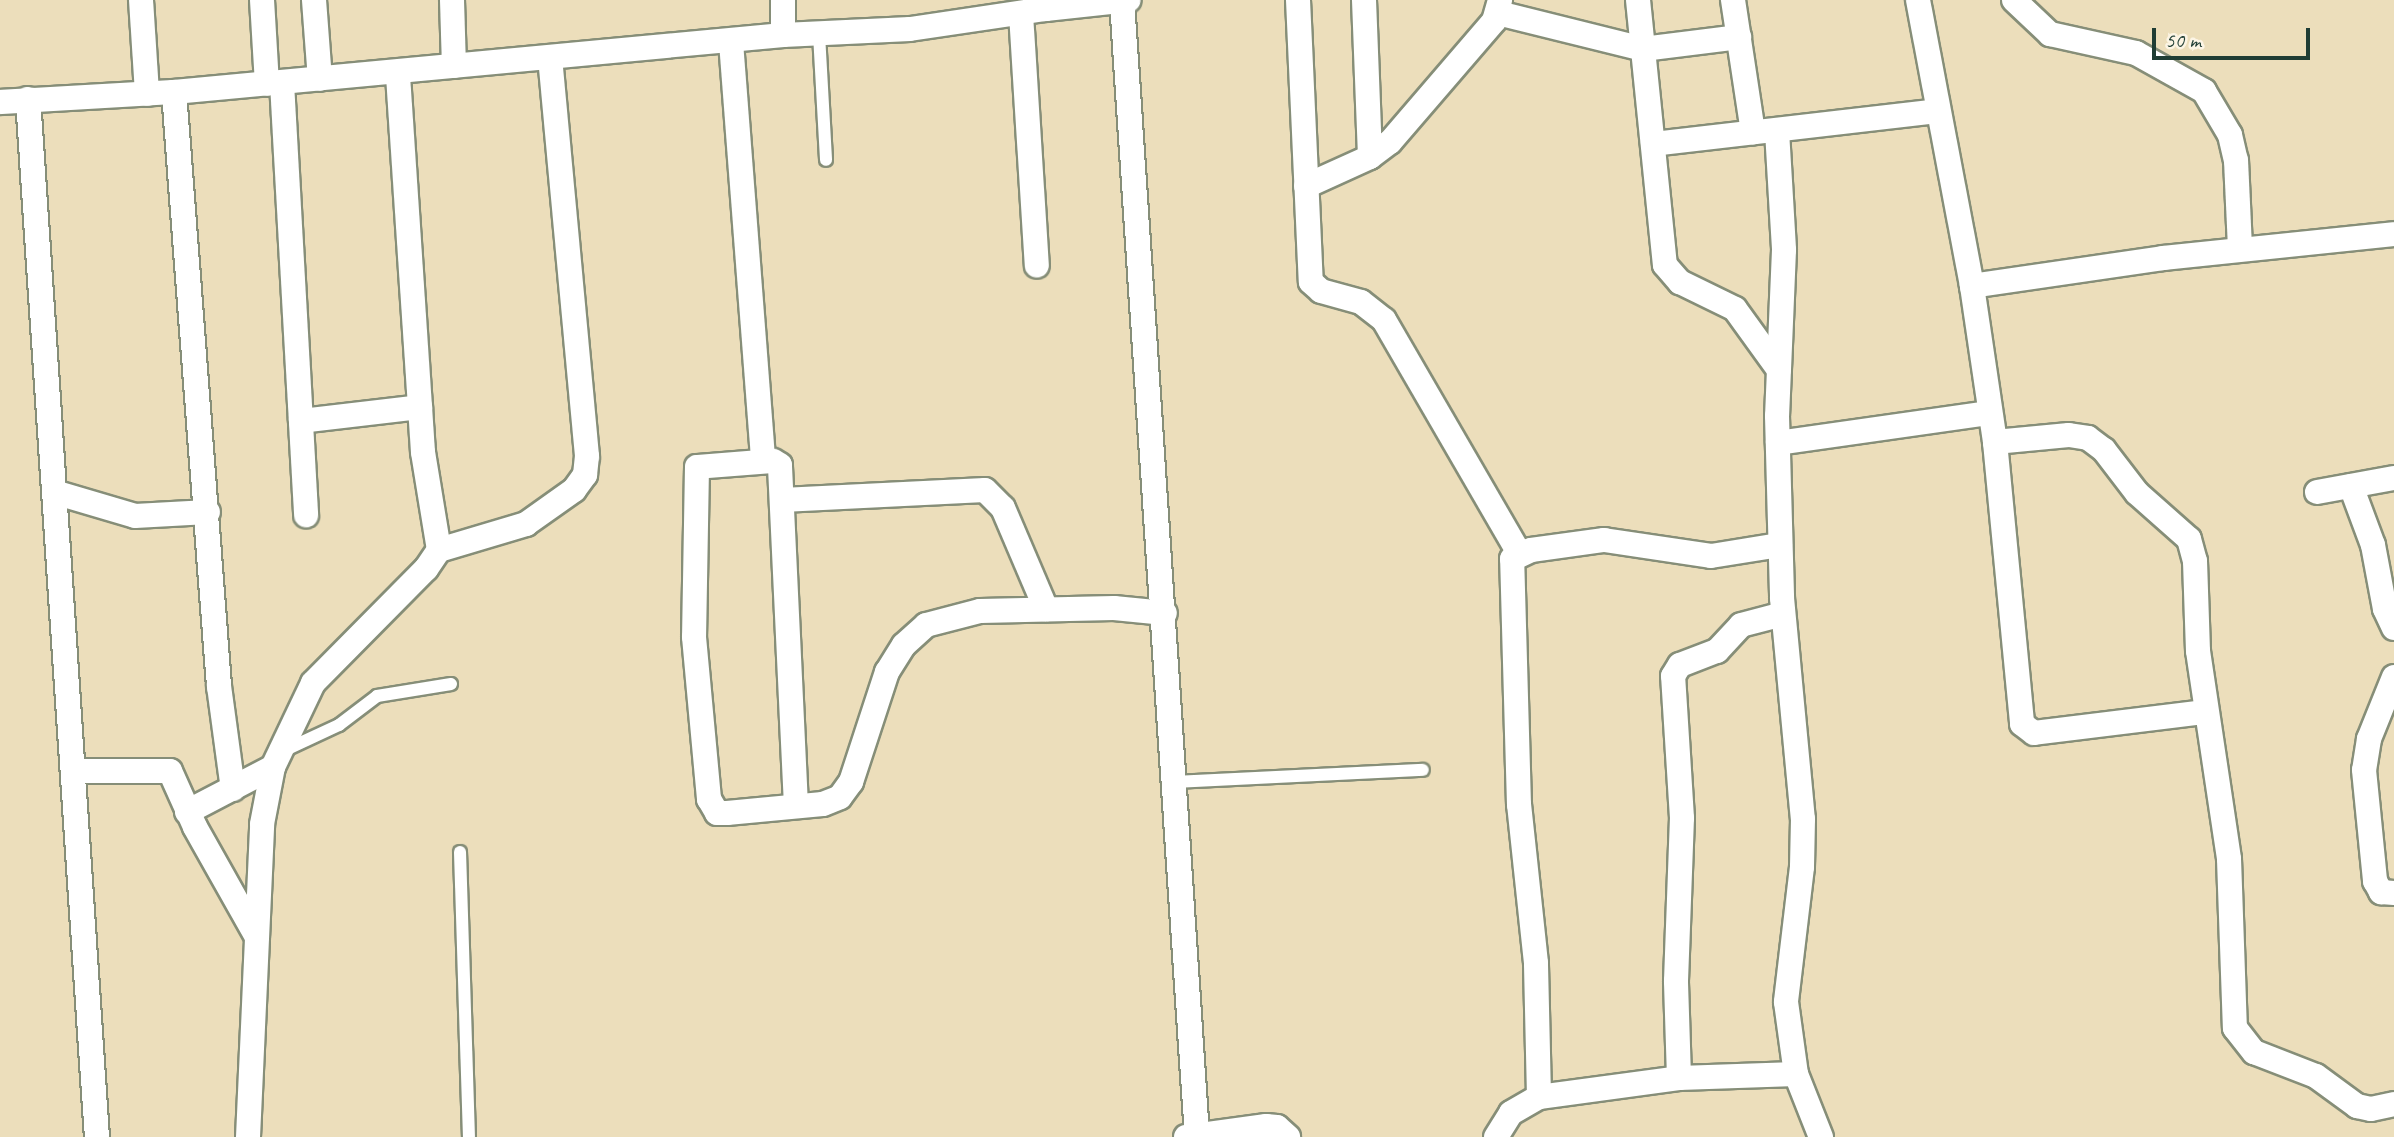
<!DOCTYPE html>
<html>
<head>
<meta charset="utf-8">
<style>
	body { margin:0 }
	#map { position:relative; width:2394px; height:1137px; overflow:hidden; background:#ecdebb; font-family:Caveat,sans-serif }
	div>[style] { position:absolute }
	.roads { filter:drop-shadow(2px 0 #868e78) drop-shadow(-2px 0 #868e78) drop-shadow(0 2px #868e78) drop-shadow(0 -2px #868e78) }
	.service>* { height:12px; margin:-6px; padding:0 6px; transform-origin:6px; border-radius:6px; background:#fff }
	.minor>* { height:24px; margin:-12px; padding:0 12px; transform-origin:12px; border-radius:12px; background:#fff }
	span { translate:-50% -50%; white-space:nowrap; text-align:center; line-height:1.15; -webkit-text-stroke:5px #fcf5e5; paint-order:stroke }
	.scale { position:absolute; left:2152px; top:28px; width:158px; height:32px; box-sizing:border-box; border:4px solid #1f3d34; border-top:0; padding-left:9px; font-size:21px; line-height:24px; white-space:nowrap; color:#1f3d34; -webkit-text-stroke:5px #fcf5e5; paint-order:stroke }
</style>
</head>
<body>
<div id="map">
	<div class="roads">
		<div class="service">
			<i style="left:819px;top:34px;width:126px;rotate:86.8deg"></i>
			<i style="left:283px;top:751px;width:62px;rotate:-24.9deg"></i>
			<i style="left:339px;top:725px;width:48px;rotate:-37.3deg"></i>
			<i style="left:377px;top:696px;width:75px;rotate:-9.2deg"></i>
			<i style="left:1175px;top:782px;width:248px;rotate:-2.8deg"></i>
			<i style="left:460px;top:852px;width:285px;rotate:88.2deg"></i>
		</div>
		<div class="minor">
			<i style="left:141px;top:0;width:94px;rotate:86.3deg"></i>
			<i style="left:262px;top:0;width:84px;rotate:86.6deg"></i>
			<i style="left:314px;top:0;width:79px;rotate:85.7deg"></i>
			<i style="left:452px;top:0;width:66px;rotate:88.3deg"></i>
			<i style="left:1298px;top:0;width:282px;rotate:87.4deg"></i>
			<i style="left:1311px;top:282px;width:13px;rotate:42deg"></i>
			<i style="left:1321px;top:291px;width:41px;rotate:15.4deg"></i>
			<i style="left:1361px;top:302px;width:29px;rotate:38deg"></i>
			<i style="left:1384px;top:320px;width:269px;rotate:59.9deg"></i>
			<i style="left:1364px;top:0;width:157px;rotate:87.8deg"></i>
			<i style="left:1638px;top:0;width:266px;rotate:84.2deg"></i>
			<i style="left:1665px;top:265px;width:23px;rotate:49deg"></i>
			<i style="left:1680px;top:282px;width:61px;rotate:26.1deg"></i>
			<i style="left:1735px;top:309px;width:75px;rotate:54.2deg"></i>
			<i style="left:1733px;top:0;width:134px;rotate:81.4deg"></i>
			<i style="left:1918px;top:0;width:291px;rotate:79.3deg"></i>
			<i style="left:1972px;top:286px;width:158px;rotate:81.6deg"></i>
			<i style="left:1995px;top:442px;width:283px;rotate:84.5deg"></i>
			<i style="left:2022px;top:724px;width:15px;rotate:37deg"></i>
			<i style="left:2034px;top:733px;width:173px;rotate:-7deg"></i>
			<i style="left:2014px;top:0;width:50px;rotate:43.4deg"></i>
			<i style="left:2050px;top:34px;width:88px;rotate:12.5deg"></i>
			<i style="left:2136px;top:53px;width:78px;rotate:29.2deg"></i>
			<i style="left:2204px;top:91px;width:51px;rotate:59.4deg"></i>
			<i style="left:2230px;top:135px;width:26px;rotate:77deg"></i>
			<i style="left:2236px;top:160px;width:89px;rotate:87.4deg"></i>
			<i style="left:1122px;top:1px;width:1137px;rotate:86.22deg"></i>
			<i style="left:1046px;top:9px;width:83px;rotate:-6.2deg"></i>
			<i style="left:1498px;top:13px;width:149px;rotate:13.9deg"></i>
			<i style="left:1643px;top:49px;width:97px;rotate:-7.1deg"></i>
			<i style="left:1021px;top:14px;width:252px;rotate:86.4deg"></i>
			<i style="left:783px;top:35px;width:35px;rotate:-90deg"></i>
			<i style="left:731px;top:42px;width:420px;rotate:85.6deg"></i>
			<i style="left:282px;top:83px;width:433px;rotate:86.8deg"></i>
			<i style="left:174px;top:92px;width:596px;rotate:85.67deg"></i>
			<i style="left:219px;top:686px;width:104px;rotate:82.3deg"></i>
			<i style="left:28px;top:99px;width:1040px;rotate:86.2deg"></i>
			<i style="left:0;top:102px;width:174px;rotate:-3.3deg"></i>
			<i style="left:174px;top:92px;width:612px;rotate:-5.35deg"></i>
			<i style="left:783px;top:35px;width:127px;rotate:-2.7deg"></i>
			<i style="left:910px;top:29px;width:137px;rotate:-8.4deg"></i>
			<i style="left:1046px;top:9px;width:9px;rotate:-84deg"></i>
			<i style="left:1777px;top:131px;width:119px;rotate:86.6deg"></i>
			<i style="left:1784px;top:250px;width:166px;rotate:92.4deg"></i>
			<i style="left:1777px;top:416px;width:182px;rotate:88.4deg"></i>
			<i style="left:1782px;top:598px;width:222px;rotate:84.6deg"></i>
			<i style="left:1803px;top:819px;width:48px;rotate:91.2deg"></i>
			<i style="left:1802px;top:867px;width:136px;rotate:96.8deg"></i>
			<i style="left:1786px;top:1002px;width:73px;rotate:82.1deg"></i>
			<i style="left:1796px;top:1074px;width:68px;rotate:68.4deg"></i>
			<i style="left:1653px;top:144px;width:287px;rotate:-6.6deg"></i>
			<i style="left:1306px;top:186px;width:70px;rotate:-24.4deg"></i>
			<i style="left:1370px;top:157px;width:25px;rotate:-37deg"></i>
			<i style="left:1390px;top:142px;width:160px;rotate:-49.3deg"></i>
			<i style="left:1494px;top:21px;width:22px;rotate:-74deg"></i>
			<i style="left:1972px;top:286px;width:193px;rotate:-8.3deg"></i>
			<i style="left:2163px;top:258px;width:232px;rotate:-5.9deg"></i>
			<i style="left:301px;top:421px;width:120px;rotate:-6.7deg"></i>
			<i style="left:1995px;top:442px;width:74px;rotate:-5.4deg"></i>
			<i style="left:2069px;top:435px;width:19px;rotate:9deg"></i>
			<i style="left:2088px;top:438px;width:20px;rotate:37deg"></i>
			<i style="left:2104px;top:450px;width:54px;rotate:52.5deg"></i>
			<i style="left:2137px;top:493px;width:69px;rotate:41.5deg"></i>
			<i style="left:2189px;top:539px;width:23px;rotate:75deg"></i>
			<i style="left:2195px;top:561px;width:90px;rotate:88.1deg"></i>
			<i style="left:2198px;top:651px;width:210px;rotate:81.5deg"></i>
			<i style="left:2229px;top:859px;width:169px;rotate:88deg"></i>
			<i style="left:2235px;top:1028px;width:31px;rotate:52deg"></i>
			<i style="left:2254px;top:1052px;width:66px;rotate:21.2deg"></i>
			<i style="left:2316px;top:1076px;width:51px;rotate:36.2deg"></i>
			<i style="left:2357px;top:1106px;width:14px;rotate:12deg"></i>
			<i style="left:2371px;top:1109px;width:24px;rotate:-12deg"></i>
			<i style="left:1778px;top:443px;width:214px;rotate:-8.1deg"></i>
			<i style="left:2351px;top:486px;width:63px;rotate:69.6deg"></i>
			<i style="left:2373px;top:545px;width:65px;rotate:79.4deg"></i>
			<i style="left:2385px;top:609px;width:21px;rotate:65deg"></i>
			<i style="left:54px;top:492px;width:84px;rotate:16.5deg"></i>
			<i style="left:135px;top:516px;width:73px;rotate:-3.1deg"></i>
			<i style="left:2317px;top:492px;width:78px;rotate:-10.3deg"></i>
			<i style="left:782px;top:500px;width:203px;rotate:-2.8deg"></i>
			<i style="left:985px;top:490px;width:25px;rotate:45deg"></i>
			<i style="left:1003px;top:508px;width:110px;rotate:66.9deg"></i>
			<i style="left:439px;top:550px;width:91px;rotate:-16.6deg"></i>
			<i style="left:526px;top:524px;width:59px;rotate:-35.3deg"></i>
			<i style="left:574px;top:490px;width:19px;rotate:-54deg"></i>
			<i style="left:585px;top:475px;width:19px;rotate:-84deg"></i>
			<i style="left:587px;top:456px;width:400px;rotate:-95.3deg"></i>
			<i style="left:2394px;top:677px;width:67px;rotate:112deg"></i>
			<i style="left:2369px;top:739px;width:31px;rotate:99deg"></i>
			<i style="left:2364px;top:770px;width:112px;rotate:84.3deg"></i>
			<i style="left:2375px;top:881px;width:13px;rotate:61deg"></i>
			<i style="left:2381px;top:892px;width:13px;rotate:4deg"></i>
			<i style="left:73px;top:771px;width:97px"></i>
			<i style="left:170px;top:771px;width:61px;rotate:65.9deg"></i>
			<i style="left:195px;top:827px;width:126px;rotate:60.6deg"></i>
			<i style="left:796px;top:806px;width:341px;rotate:-92.7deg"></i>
			<i style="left:780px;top:465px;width:8px;rotate:-150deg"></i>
			<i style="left:773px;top:461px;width:76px;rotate:175.5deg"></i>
			<i style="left:697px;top:467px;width:170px;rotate:91deg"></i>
			<i style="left:694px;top:637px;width:163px;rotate:84.7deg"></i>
			<i style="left:709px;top:799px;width:16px;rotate:60deg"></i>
			<i style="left:717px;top:813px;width:10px"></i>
			<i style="left:727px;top:813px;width:96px;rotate:-5.4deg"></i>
			<i style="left:823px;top:804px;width:18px;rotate:-22deg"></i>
			<i style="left:840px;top:797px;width:19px;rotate:-54deg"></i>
			<i style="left:851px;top:782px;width:116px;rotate:-71.9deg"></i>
			<i style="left:887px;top:672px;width:32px;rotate:-58deg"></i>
			<i style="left:904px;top:645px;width:30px;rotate:-42deg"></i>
			<i style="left:926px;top:625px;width:56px;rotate:-14.5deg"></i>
			<i style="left:980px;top:611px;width:134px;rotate:-1.3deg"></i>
			<i style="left:1114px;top:608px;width:51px;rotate:5.6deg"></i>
			<i style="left:187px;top:812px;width:97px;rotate:-27.6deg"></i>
			<i style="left:1679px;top:1078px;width:97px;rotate:-91.8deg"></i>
			<i style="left:1676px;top:981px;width:163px;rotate:-87.9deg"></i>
			<i style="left:1682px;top:818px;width:142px;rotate:-93.6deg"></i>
			<i style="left:1673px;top:676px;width:13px;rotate:-58deg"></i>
			<i style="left:1680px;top:665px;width:40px;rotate:-21deg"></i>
			<i style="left:1717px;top:651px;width:35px;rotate:-47deg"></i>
			<i style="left:1741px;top:625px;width:43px;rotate:-14.7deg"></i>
			<i style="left:1539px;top:1097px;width:134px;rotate:-91.3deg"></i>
			<i style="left:1536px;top:963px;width:159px;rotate:-96.1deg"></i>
			<i style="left:1519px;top:805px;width:246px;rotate:-91.6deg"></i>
			<i style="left:1512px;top:559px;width:21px;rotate:-25deg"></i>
			<i style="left:1531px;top:550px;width:74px;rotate:-7.8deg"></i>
			<i style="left:1604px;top:540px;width:108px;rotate:8.5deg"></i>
			<i style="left:1711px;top:556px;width:70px;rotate:-9.1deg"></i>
			<i style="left:248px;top:1137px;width:313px;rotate:-87.4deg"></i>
			<i style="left:262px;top:824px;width:58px;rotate:-79.1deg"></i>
			<i style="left:273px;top:767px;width:93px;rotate:-64.5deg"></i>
			<i style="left:313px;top:683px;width:161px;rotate:-45.3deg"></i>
			<i style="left:426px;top:569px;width:23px;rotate:-56deg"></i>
			<i style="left:439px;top:550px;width:99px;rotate:-99.3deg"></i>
			<i style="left:423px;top:452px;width:381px;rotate:-93.8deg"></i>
			<i style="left:1186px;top:1137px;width:81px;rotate:-7.8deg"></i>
			<i style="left:1266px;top:1126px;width:11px;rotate:5deg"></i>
			<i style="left:1277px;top:1127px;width:15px;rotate:42deg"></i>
			<i style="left:1496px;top:1137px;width:28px;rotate:-58deg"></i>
			<i style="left:1511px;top:1113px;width:32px;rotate:-30deg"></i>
			<i style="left:1539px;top:1097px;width:141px;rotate:-7.7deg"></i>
			<i style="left:1679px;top:1078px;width:117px;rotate:-2deg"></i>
		</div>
	</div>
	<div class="scale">50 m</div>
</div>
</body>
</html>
